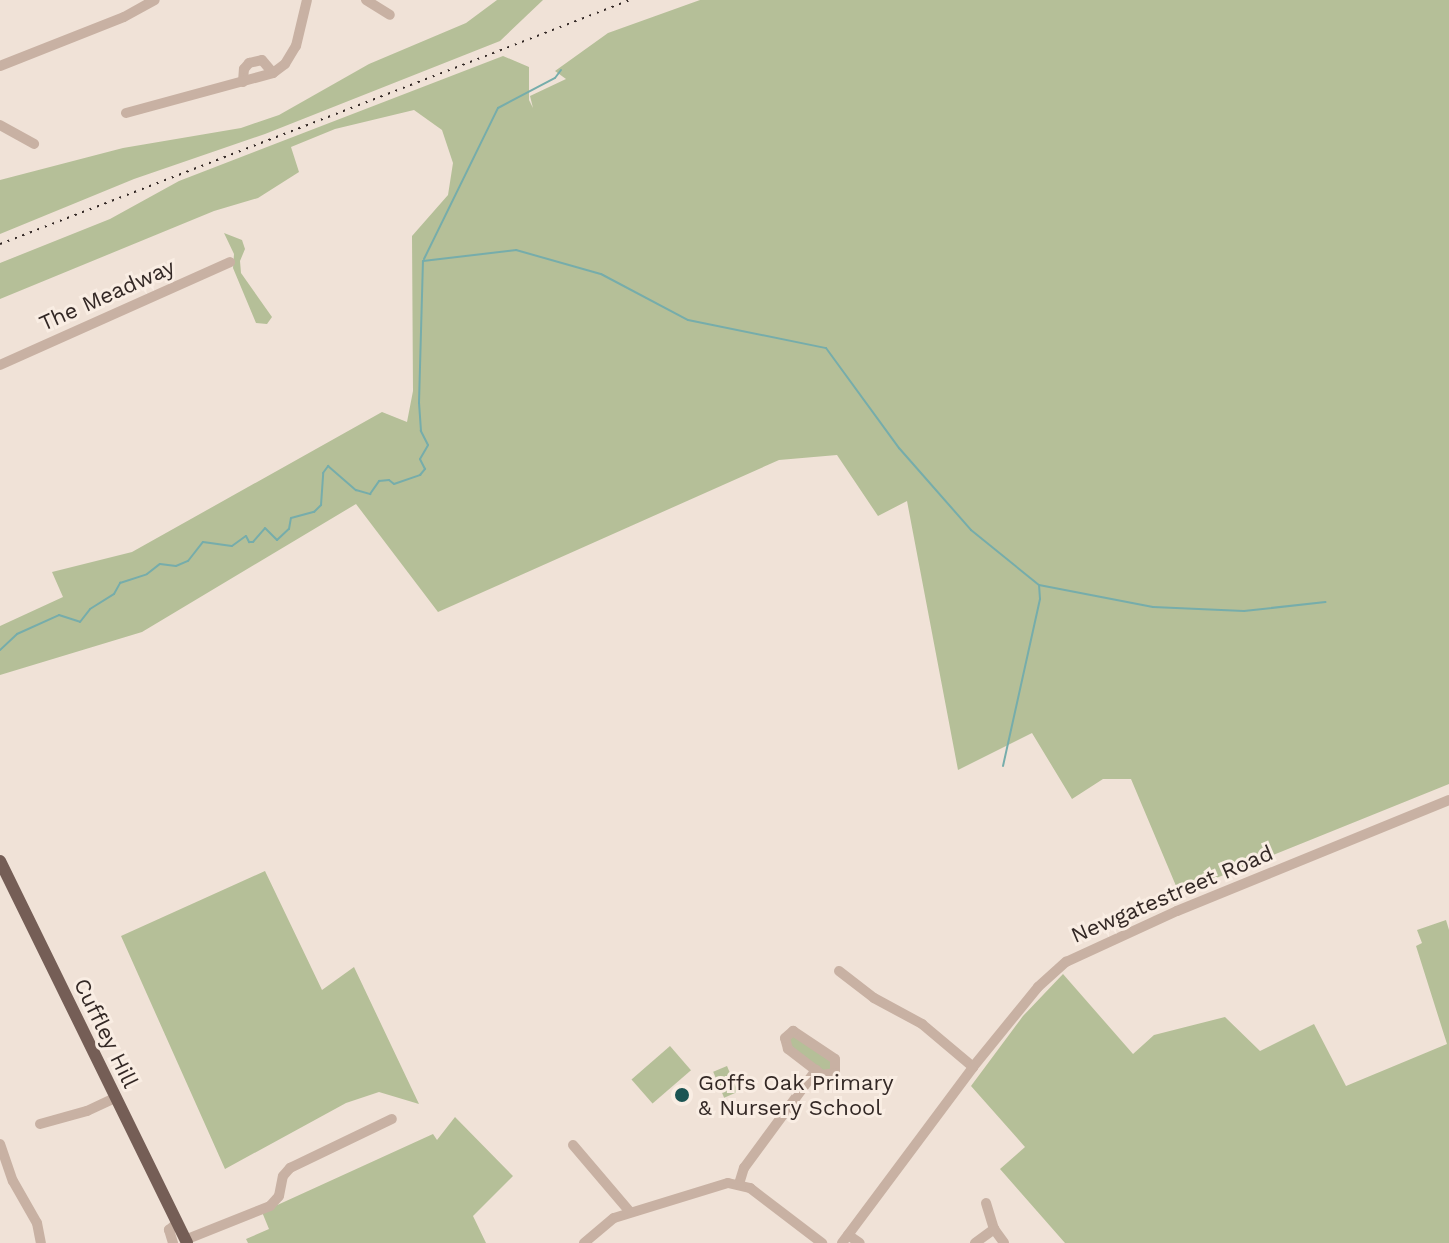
<!DOCTYPE html>
<html>
<head>
<meta charset="utf-8">
<style>
	body { margin:0 }
	#map { position:relative; width:1449px; height:1243px; overflow:hidden; background:#f0e2d7; font-family:"Work Sans",sans-serif }
	div>[style] { position:absolute }
	.green>* { inset:0; background:#b5bf98; transform-origin:0 0 }
	.stream>* { height:2px; margin:-1px; padding:0 1px; transform-origin:1px; border-radius:1px; background:#76adab }
	.minor>* { height:10px; margin:-5px; padding:0 5px; transform-origin:5px; border-radius:5px; background:#c8b1a3 }
	.major>* { height:12px; margin:-6px; padding:0 6px; transform-origin:6px; border-radius:6px; background:#755e56 }
	.rail>* { height:2px; margin-top:-1px; transform-origin:0; background:repeating-linear-gradient(90deg,#332825 0 2px,transparent 0 8px) }
	.dots>* { width:22px; height:22px; translate:-50% -50%; box-sizing:border-box; border:4px solid #f9ede3; border-radius:50% }
	span { translate:-50% -50%; white-space:nowrap; text-align:center; line-height:1.15; -webkit-text-stroke:6px #f9ede3; paint-order:stroke }
	.street-label { font-size:22px; color:#332825 }
	.poi-label { font-size:22px; color:#332825 }
	.left { translate:0 -50%; text-align:left }
</style>
</head>
<body>
<div id="map">
	<div class="green">
		<i style="clip-path:polygon(497px 0,543px 0,500px 41px,265px 134px,134px 179px,0 234px,0 180px,123px 148px,241px 128px,279px 115px,369px 64px,466px 23px)"></i>
		<i style="clip-path:polygon(700px 0,1449px 0,1449px 784px,1179px 893px,1131px 779px,1103px 779px,1072px 799px,1032px 733px,958px 770px,907px 501px,878px 516px,837px 455px,779px 460px,438px 612px,356px 504px,142px 632px,0 675px,0 626px,63px 597px,52px 572px,132px 552px,382px 412px,407px 422px,413px 391px,412px 236px,448px 195px,453px 163px,442px 130px,414px 110px,335px 129px,291px 147px,299px 172px,258px 198px,214px 211px,0 299px,0 263px,110px 219px,179px 181px,503px 56px,529px 67px,529px 100px,533px 108px,530px 96px,566px 79px,555px 71px,608px 33px)"></i>
		<i style="clip-path:polygon(224px 233px,242px 240px,245px 249px,240px 261px,241px 273px,272px 317px,267px 324px,256px 323px,233px 268px,234px 254px)"></i>
		<i style="clip-path:polygon(265px 871px,322px 990px,354px 967px,419px 1104px,379px 1092px,346px 1103px,225px 1169px,121px 936px)"></i>
		<i style="clip-path:polygon(1446px 920px,1449px 930px,1449px 1243px,1065px 1243px,1000px 1169px,1025px 1147px,971px 1086px,1023px 1016px,1063px 974px,1133px 1054px,1154px 1035px,1225px 1017px,1260px 1051px,1314px 1024px,1346px 1086px,1447px 1044px,1416px 946px,1422px 943px,1417px 930px)"></i>
		<i style="clip-path:polygon(792px 1034px,832px 1061px,834px 1066px,826px 1073px,790px 1047px,789px 1038px)"></i>
		<i style="left:670px;top:1046px;width:32px;height:51px;rotate:49deg"></i>
		<i style="left:727px;top:1066px;width:28px;height:15px;rotate:67deg"></i>
		<i style="clip-path:polygon(455px 1117px,513px 1176px,473px 1216px,486px 1243px,248px 1243px,246px 1239px,269px 1229px,262px 1212px,433px 1134px,437px 1140px)"></i>
	</div>
	<div class="stream">
		<i style="left:424px;top:259px;width:168px;rotate:-63.9deg"></i>
		<i style="left:498px;top:108px;width:64px;rotate:-27.8deg"></i>
		<i style="left:555px;top:78px;width:10px;rotate:-53deg"></i>
		<i style="left:0;top:650px;width:23px;rotate:-43deg"></i>
		<i style="left:17px;top:634px;width:46px;rotate:-24.3deg"></i>
		<i style="left:59px;top:615px;width:22px;rotate:18deg"></i>
		<i style="left:80px;top:622px;width:16px;rotate:-52deg"></i>
		<i style="left:90px;top:609px;width:28px;rotate:-32deg"></i>
		<i style="left:114px;top:594px;width:13px;rotate:-61deg"></i>
		<i style="left:120px;top:583px;width:28px;rotate:-18deg"></i>
		<i style="left:147px;top:574px;width:16px;rotate:-38deg"></i>
		<i style="left:160px;top:564px;width:16px;rotate:7deg"></i>
		<i style="left:176px;top:566px;width:13px;rotate:-23deg"></i>
		<i style="left:188px;top:561px;width:24px;rotate:-52deg"></i>
		<i style="left:203px;top:542px;width:29px;rotate:8deg"></i>
		<i style="left:232px;top:546px;width:17px;rotate:-36deg"></i>
		<i style="left:246px;top:536px;width:7px;rotate:63deg"></i>
		<i style="left:249px;top:542px;width:4px"></i>
		<i style="left:253px;top:542px;width:18px;rotate:-49deg"></i>
		<i style="left:265px;top:528px;width:17px;rotate:45deg"></i>
		<i style="left:277px;top:540px;width:16px;rotate:-43deg"></i>
		<i style="left:289px;top:529px;width:11px;rotate:-80deg"></i>
		<i style="left:291px;top:518px;width:24px;rotate:-15deg"></i>
		<i style="left:314px;top:512px;width:10px;rotate:-45deg"></i>
		<i style="left:321px;top:505px;width:32px;rotate:-86deg"></i>
		<i style="left:323px;top:473px;width:9px;rotate:-54deg"></i>
		<i style="left:328px;top:466px;width:37px;rotate:41deg"></i>
		<i style="left:356px;top:490px;width:15px;rotate:16deg"></i>
		<i style="left:370px;top:494px;width:16px;rotate:-55deg"></i>
		<i style="left:379px;top:481px;width:10px;rotate:-6deg"></i>
		<i style="left:389px;top:480px;width:6px;rotate:39deg"></i>
		<i style="left:394px;top:484px;width:28px;rotate:-19deg"></i>
		<i style="left:420px;top:475px;width:8px;rotate:-50deg"></i>
		<i style="left:425px;top:469px;width:11px;rotate:-117deg"></i>
		<i style="left:420px;top:459px;width:16px;rotate:-60deg"></i>
		<i style="left:428px;top:445px;width:16px;rotate:-117deg"></i>
		<i style="left:421px;top:431px;width:28px;rotate:-94deg"></i>
		<i style="left:419px;top:403px;width:142px;rotate:-88.4deg"></i>
		<i style="left:423px;top:261px;width:94px;rotate:-6.7deg"></i>
		<i style="left:516px;top:250px;width:88px;rotate:15.8deg"></i>
		<i style="left:601px;top:274px;width:98px;rotate:27.9deg"></i>
		<i style="left:688px;top:320px;width:141px;rotate:11.5deg"></i>
		<i style="left:826px;top:348px;width:124px;rotate:53.9deg"></i>
		<i style="left:899px;top:448px;width:109px;rotate:48.7deg"></i>
		<i style="left:971px;top:530px;width:87px;rotate:39deg"></i>
		<i style="left:1039px;top:585px;width:116px;rotate:10.9deg"></i>
		<i style="left:1153px;top:607px;width:91px;rotate:2.5deg"></i>
		<i style="left:1244px;top:611px;width:82px;rotate:-6.3deg"></i>
		<i style="left:1003px;top:766px;width:171px;rotate:-77.5deg"></i>
		<i style="left:1040px;top:599px;width:13px;rotate:-94deg"></i>
	</div>
	<div class="minor">
		<i style="left:366px;top:0;width:28px;rotate:32deg"></i>
		<i style="left:0;top:66px;width:133px;rotate:-21.6deg"></i>
		<i style="left:124px;top:17px;width:35px;rotate:-29deg"></i>
		<i style="left:243px;top:82px;width:13px;rotate:-86deg"></i>
		<i style="left:244px;top:69px;width:8px;rotate:-50deg"></i>
		<i style="left:249px;top:63px;width:13px;rotate:-13deg"></i>
		<i style="left:262px;top:60px;width:17px;rotate:50deg"></i>
		<i style="left:126px;top:113px;width:152px;rotate:-15.2deg"></i>
		<i style="left:273px;top:73px;width:15px;rotate:-37deg"></i>
		<i style="left:285px;top:64px;width:21px;rotate:-59deg"></i>
		<i style="left:296px;top:46px;width:47px;rotate:-76.6deg"></i>
		<i style="left:0;top:125px;width:39px;rotate:29deg"></i>
		<i style="left:0;top:365px;width:252px;rotate:-24.1deg"></i>
		<i style="left:839px;top:971px;width:44px;rotate:37.6deg"></i>
		<i style="left:874px;top:998px;width:55px;rotate:28.4deg"></i>
		<i style="left:922px;top:1024px;width:67px;rotate:40.1deg"></i>
		<i style="left:793px;top:1031px;width:50px;rotate:33.7deg"></i>
		<i style="left:835px;top:1059px;width:14px;rotate:90deg"></i>
		<i style="left:835px;top:1073px;width:13px;rotate:171deg"></i>
		<i style="left:822px;top:1075px;width:43px;rotate:-142.6deg"></i>
		<i style="left:788px;top:1049px;width:11px;rotate:-105deg"></i>
		<i style="left:785px;top:1038px;width:11px;rotate:-41deg"></i>
		<i style="left:40px;top:1124px;width:49px;rotate:-15.5deg"></i>
		<i style="left:87px;top:1111px;width:31px;rotate:-25deg"></i>
		<i style="left:0;top:1144px;width:39px;rotate:71deg"></i>
		<i style="left:13px;top:1181px;width:48px;rotate:60.3deg"></i>
		<i style="left:37px;top:1223px;width:20px;rotate:79deg"></i>
		<i style="left:573px;top:1145px;width:88px;rotate:49.6deg"></i>
		<i style="left:739px;top:1184px;width:17px;rotate:-73deg"></i>
		<i style="left:744px;top:1168px;width:122px;rotate:-53.7deg"></i>
		<i style="left:986px;top:1203px;width:27px;rotate:73deg"></i>
		<i style="left:848px;top:1235px;width:14px;rotate:34deg"></i>
		<i style="left:185px;top:1240px;width:92px;rotate:-21.8deg"></i>
		<i style="left:270px;top:1206px;width:13px;rotate:-48deg"></i>
		<i style="left:279px;top:1196px;width:20px;rotate:-79deg"></i>
		<i style="left:283px;top:1176px;width:11px;rotate:-49deg"></i>
		<i style="left:290px;top:1168px;width:113px;rotate:-25.7deg"></i>
		<i style="left:173px;top:1243px;width:14px;rotate:-107deg"></i>
		<i style="left:169px;top:1230px;width:11px;rotate:-41deg"></i>
		<i style="left:584px;top:1243px;width:39px;rotate:-40deg"></i>
		<i style="left:614px;top:1218px;width:119px;rotate:-17.1deg"></i>
		<i style="left:728px;top:1183px;width:23px;rotate:13deg"></i>
		<i style="left:750px;top:1188px;width:91px;rotate:37.4deg"></i>
		<i style="left:842px;top:1243px;width:219px;rotate:-53.3deg"></i>
		<i style="left:973px;top:1067px;width:103px;rotate:-50.9deg"></i>
		<i style="left:1038px;top:987px;width:38px;rotate:-42deg"></i>
		<i style="left:1066px;top:962px;width:122px;rotate:-24.7deg"></i>
		<i style="left:1177px;top:911px;width:294px;rotate:-22.2deg"></i>
		<i style="left:975px;top:1243px;width:24px;rotate:-36deg"></i>
		<i style="left:994px;top:1229px;width:17px;rotate:54deg"></i>
	</div>
	<div class="major">
		<i style="left:0;top:861px;width:425px;rotate:63.9deg"></i>
	</div>
	<div class="rail">
		<i style="left:0;top:244px;width:676px;rotate:-21.17deg"></i>
	</div>
	<div class="dots">
		<i style="left:682px;top:1095px;background:#1b5453"></i>
	</div>
	<div class="street-label">
		<span style="left:107px;top:295px;rotate:-24deg">The Meadway</span>
		<span style="left:1172px;top:894px;rotate:-23deg">Newgatestreet Road</span>
		<span style="left:106px;top:1033px;rotate:64deg">Cuffley Hill</span>
	</div>
	<div class="poi-label">
		<span class="left" style="left:698px;top:1095px">Goffs Oak Primary<br>&amp; Nursery School</span>
	</div>
</div>
</body>
</html>
